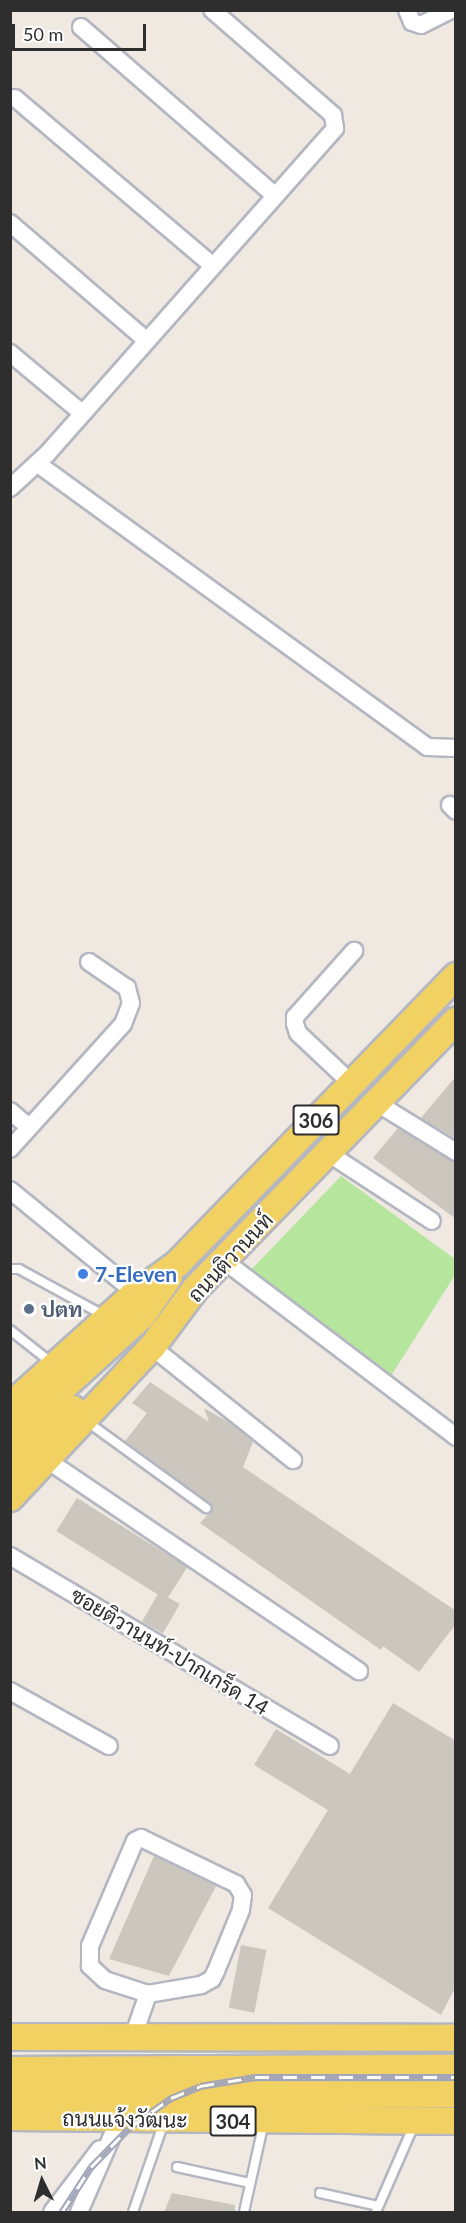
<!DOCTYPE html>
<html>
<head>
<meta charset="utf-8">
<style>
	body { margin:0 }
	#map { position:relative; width:466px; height:2223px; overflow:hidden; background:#efe9e1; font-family:Lato,Sarabun,sans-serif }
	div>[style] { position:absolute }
	.green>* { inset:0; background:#b6e59e }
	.building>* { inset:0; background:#cbc7bf; transform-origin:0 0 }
	.roads { filter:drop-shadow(2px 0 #b4b7c1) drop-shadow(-2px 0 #b4b7c1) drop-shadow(0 2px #b4b7c1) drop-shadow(0 -2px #b4b7c1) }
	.service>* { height:8px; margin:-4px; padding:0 4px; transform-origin:4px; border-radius:4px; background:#fff }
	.minor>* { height:16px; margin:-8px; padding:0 8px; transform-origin:8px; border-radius:8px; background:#fff }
	.primary>* { height:26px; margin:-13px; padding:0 13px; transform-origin:13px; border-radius:13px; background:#f2d163 }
	.rail>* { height:7px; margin-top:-3.5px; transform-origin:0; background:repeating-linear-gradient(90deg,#fff 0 14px,#a3a6b8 0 28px); box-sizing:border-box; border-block:2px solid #a3a6b8 }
	.dots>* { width:16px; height:16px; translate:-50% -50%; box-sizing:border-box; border:3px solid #fff; border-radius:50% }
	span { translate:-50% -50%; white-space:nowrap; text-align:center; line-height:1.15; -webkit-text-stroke:4.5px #fff; paint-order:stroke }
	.shield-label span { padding:2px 4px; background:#fff; border:2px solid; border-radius:4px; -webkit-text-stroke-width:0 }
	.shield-label { font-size:20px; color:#2e2e2e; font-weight:700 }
	.street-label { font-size:21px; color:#2e2e2e }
	.shop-label { font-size:21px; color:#366cbe; font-weight:700 }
	.left { translate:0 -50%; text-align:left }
	.service-label { font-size:21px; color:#4e5e75; font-weight:700 }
	.frame { position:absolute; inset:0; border:12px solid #2e2e2e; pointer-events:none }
	.north { position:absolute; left:12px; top:2151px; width:60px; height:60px; -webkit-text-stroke:4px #fff; paint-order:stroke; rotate:355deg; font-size:16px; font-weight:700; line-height:24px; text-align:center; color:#2e2e2e }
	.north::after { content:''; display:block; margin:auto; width:21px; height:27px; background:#2e2e2e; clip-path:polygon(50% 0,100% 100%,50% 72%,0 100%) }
	.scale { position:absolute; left:12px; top:24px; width:134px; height:27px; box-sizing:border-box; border:3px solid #2e2e2e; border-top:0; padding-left:8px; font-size:18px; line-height:21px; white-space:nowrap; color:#2e2e2e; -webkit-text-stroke:4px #fff; paint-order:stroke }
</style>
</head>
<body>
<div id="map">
	<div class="green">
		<i style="clip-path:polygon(341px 1176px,455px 1259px,455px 1275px,389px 1379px,246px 1275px)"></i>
	</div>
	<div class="building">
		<i style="clip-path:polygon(456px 1076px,456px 1139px,421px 1118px)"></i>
		<i style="clip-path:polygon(398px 1128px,456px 1162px,456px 1219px,373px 1158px)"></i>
		<i style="clip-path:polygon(150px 1382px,209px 1422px,204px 1408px,230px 1423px,253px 1442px,243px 1467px,456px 1611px,456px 1624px,419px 1672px,383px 1646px,381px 1650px,200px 1523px,211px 1511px,210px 1503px,125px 1441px,147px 1413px,132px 1403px)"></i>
		<i style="left:77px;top:1498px;width:130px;height:39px;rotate:32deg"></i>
		<i style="left:159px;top:1592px;width:24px;height:34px;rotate:30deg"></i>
		<i style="clip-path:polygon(393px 1703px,456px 1741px,456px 1986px,441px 2015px,268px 1908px,328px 1810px,254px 1765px,276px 1729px,350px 1774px)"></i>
		<i style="clip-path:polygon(154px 1856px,216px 1886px,169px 1976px,109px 1959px)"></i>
		<i style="left:241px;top:1945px;width:26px;height:64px;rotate:11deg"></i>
		<i style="clip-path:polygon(172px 2193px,235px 2205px,235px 2212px,164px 2212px)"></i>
	</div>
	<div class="roads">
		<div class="service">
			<i style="left:10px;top:1269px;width:9px"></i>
			<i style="left:19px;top:1269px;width:98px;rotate:28.7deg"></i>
			<i style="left:10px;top:1330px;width:53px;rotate:38.2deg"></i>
			<i style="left:85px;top:1420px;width:150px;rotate:36deg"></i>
			<i style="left:177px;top:2167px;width:75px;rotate:12.4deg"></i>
			<i style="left:320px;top:2193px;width:59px;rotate:12.6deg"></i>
			<i style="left:133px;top:2212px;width:95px;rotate:-71deg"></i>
			<i style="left:244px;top:2212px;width:92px;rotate:-77.5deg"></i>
			<i style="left:376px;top:2212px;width:95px;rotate:-66.4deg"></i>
		</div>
		<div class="minor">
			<i style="left:407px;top:10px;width:13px;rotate:67deg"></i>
			<i style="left:412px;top:22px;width:9px;rotate:18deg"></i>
			<i style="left:421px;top:25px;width:33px;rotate:-27deg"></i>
			<i style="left:81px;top:27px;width:254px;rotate:41deg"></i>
			<i style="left:15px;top:98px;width:258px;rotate:40.3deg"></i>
			<i style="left:10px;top:223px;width:179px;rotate:40.7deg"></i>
			<i style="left:10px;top:353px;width:94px;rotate:39.8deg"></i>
			<i style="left:38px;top:464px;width:481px;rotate:36deg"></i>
			<i style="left:427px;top:747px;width:29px;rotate:2deg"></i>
			<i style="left:10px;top:488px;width:50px;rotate:-42.6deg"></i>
			<i style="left:47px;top:454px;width:435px;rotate:-48.5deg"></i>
			<i style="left:335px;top:128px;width:13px;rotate:-99deg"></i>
			<i style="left:333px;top:115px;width:160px;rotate:-139deg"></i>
			<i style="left:450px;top:805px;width:8px;rotate:45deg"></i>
			<i style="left:351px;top:1083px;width:73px;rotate:-136.7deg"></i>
			<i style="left:298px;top:1033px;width:9px;rotate:-108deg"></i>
			<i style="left:295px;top:1024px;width:7px;rotate:-90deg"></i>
			<i style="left:295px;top:1017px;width:89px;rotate:-48.2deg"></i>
			<i style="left:377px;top:1103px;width:93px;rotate:31.8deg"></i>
			<i style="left:10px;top:1111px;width:23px;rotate:40deg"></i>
			<i style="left:10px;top:1149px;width:169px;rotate:-47.9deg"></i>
			<i style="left:123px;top:1024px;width:22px;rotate:-69deg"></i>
			<i style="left:131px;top:1003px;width:16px;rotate:-105deg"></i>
			<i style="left:127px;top:988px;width:46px;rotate:-145.6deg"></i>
			<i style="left:328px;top:1153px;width:124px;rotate:33.2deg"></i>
			<i style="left:10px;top:1190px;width:163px;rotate:39.3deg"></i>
			<i style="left:223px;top:1260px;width:293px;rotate:37.2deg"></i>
			<i style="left:152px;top:1347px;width:181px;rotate:38.7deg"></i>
			<i style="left:47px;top:1460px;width:377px;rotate:34.1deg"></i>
			<i style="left:10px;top:1556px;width:372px;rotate:30.7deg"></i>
			<i style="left:10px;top:1691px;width:113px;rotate:29.1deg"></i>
			<i style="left:141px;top:1838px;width:106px;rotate:25.8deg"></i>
			<i style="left:236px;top:1884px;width:13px;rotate:58deg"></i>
			<i style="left:243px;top:1895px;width:15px;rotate:98deg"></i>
			<i style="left:241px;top:1910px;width:66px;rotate:112.3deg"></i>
			<i style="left:216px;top:1971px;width:9px;rotate:117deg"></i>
			<i style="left:212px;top:1979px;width:13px;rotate:151deg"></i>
			<i style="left:201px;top:1985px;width:54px;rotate:170.4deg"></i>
			<i style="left:148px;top:1994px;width:45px;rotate:-162deg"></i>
			<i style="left:105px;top:1980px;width:21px;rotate:-137deg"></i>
			<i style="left:90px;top:1966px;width:20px;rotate:-90deg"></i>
			<i style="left:90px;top:1946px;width:114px;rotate:-66.8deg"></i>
			<i style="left:135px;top:1841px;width:7px;rotate:-27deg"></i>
			<i style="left:133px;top:2037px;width:46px;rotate:-70.8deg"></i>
			<i style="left:52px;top:2212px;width:79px;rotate:-52.7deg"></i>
			<i style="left:79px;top:2212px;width:100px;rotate:-66.5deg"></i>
		</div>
		<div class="primary">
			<i style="left:10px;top:1406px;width:163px;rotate:-42deg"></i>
			<i style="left:131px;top:1297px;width:57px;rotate:-35.7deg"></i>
			<i style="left:177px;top:1264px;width:401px;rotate:-45.9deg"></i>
			<i style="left:10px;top:1436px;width:178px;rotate:-42.3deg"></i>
			<i style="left:142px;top:1316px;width:47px;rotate:-55.3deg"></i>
			<i style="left:10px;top:1469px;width:87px;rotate:-43.6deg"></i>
			<i style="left:10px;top:1498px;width:207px;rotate:-46.8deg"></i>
			<i style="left:152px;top:1347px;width:74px;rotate:-53.3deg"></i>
			<i style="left:196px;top:1288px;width:373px;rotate:-45.8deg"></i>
			<i style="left:10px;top:2037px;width:446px;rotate:0.1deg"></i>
			<i style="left:10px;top:2070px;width:446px;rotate:-0.3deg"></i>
			<i style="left:10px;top:2095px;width:446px;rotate:-0.1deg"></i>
			<i style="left:10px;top:2117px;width:446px;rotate:0.5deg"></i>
		</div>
	</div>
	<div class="rail">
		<i style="left:62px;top:2212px;width:54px;rotate:-57.2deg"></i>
		<i style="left:91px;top:2167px;width:54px;rotate:-45.7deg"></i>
		<i style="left:129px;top:2128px;width:52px;rotate:-35.5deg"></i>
		<i style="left:171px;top:2098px;width:31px;rotate:-22deg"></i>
		<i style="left:200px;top:2086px;width:56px;rotate:-9.3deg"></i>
		<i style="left:255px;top:2077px;width:201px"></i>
	</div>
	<div class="dots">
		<i style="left:83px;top:1274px;background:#3f7fe0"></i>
		<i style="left:29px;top:1309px;background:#5c6f8a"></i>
	</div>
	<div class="shield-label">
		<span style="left:316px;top:1120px">306</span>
		<span style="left:233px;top:2121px">304</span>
	</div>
	<div class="street-label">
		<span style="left:230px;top:1257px;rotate:-47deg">ถนนติวานนท์</span>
		<span style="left:170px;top:1651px;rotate:31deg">ซอยติวานนท์-ปากเกร็ด 14</span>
		<span style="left:125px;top:2119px;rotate:1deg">ถนนแจ้งวัฒนะ</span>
	</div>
	<div class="shop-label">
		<span class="left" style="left:95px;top:1274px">7-Eleven</span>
	</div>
	<div class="service-label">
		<span class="left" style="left:41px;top:1309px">ปตท</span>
	</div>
	<div class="frame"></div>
	<div class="north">N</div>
	<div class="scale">50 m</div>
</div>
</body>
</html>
